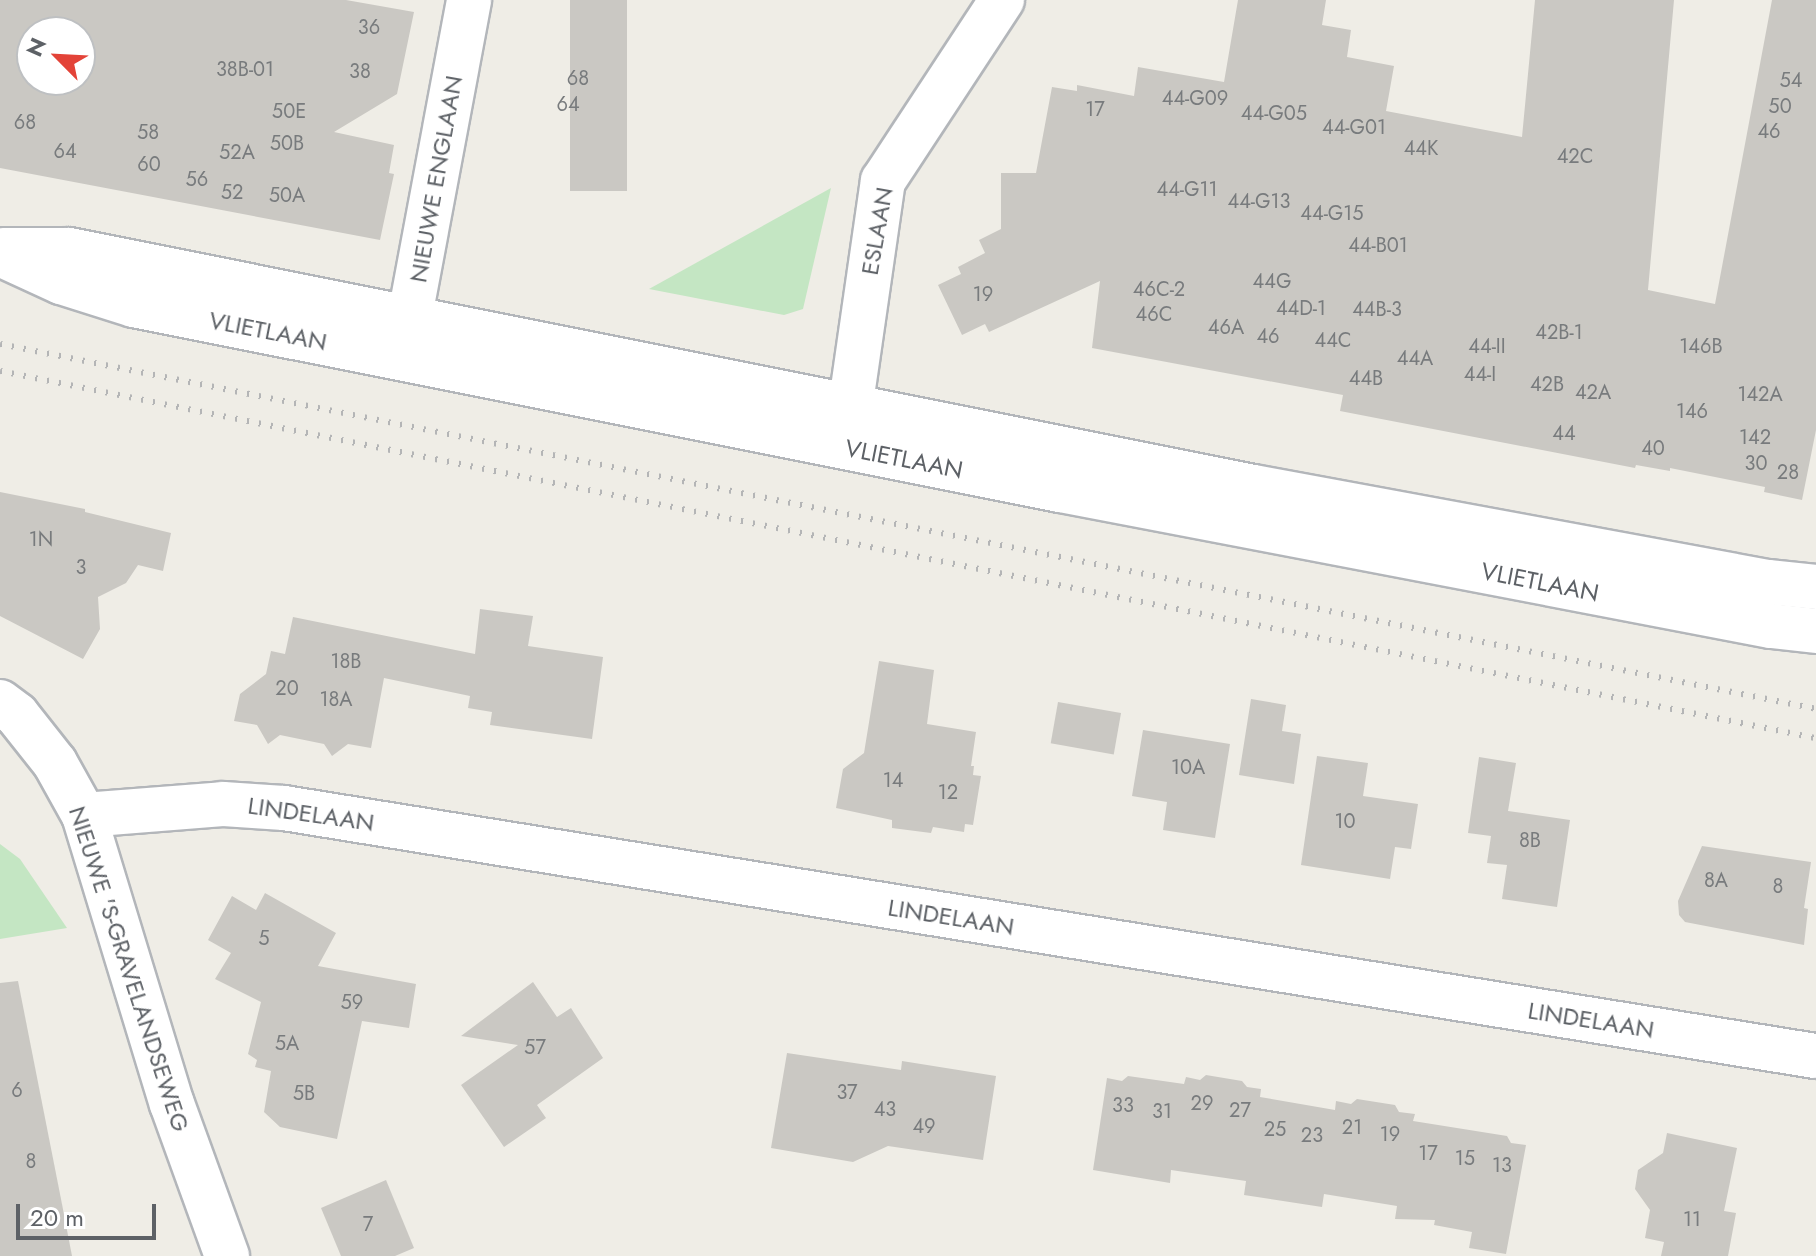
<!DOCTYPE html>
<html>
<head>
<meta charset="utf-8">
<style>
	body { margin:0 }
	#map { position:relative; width:1816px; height:1256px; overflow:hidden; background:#efede6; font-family:Jost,sans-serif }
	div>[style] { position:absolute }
	.green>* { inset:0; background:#c4e6c3 }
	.building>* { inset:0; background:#cac8c3; transform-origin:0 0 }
	.roads { filter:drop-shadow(2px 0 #b3b6ba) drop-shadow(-2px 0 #b3b6ba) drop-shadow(0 2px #b3b6ba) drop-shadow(0 -2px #b3b6ba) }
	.minor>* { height:44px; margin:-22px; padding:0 22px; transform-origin:22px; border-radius:22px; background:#fff }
	.rail>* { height:6px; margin-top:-3px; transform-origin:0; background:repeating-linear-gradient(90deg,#b4b5b6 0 2px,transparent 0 12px) }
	span { translate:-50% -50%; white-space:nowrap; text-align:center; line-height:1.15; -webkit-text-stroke:6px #fff; paint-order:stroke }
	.number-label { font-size:20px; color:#787b7d }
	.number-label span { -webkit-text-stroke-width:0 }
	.street-label { font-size:24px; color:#5d6166 }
	.north { position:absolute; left:16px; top:16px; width:80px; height:80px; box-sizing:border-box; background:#fff; border:2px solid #bec0c2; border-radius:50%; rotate:294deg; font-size:22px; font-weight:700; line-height:32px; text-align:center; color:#5d6166 }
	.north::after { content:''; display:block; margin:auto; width:28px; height:36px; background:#e34338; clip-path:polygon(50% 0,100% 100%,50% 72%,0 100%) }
	.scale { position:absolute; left:16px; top:1204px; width:140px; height:36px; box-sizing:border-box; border:4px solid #5d6166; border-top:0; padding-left:10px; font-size:24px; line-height:28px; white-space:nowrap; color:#5d6166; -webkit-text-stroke:6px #fff; paint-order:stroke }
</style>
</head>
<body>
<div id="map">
	<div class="green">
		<i style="clip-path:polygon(831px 188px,803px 309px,784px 315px,649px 289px)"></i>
		<i style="clip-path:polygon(0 844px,20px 859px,67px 928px,0 939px)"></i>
	</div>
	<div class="building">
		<i style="clip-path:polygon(evenodd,0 0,346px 0,414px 12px,397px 94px,334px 132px,394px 145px,389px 173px,394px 174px,380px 240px,0 168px,0 0,32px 32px,80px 32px,80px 80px,32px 80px,32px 32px)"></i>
		<i style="left:570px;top:0;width:57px;height:191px"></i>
		<i style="clip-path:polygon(1238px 0,1326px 0,1322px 25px,1351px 30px,1347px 57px,1394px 66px,1386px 111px,1522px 137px,1535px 0,1674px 0,1648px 290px,1715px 304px,1772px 0,1816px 0,1816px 430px,1802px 500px,1764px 492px,1765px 487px,1670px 468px,1670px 471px,1636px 465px,1635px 468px,1340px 411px,1343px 395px,1092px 348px,1100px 281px,989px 332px,985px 324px,962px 335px,938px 285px,961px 274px,958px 267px,985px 253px,979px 240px,1001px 229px,1001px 173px,1036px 173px,1052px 87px,1077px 91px,1077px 85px,1134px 96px,1138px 67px,1224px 82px)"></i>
		<i style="clip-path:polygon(0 492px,85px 509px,85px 512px,171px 533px,163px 571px,138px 565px,126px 583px,98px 597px,100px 629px,83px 659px,0 616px)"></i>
		<i style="clip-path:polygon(480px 609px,533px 616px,528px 646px,603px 657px,592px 739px,490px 725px,492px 712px,468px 708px,470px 696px,384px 678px,371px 748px,348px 744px,332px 756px,324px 744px,280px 735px,268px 744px,257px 725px,234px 721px,240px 694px,266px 674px,271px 651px,285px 654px,293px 617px,475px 654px)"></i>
		<i style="clip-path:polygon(879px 661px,934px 670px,927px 724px,976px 732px,971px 766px,974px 766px,973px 775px,981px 776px,973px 825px,965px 824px,964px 832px,933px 827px,931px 833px,892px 828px,892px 820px,836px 808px,843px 769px,864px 753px)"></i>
		<i style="clip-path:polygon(1251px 699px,1286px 705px,1282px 731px,1301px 734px,1294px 784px,1239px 775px)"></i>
		<i style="left:1058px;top:702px;width:64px;height:42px;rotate:10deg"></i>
		<i style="clip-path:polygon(1143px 730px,1230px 744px,1215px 838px,1163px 830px,1167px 802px,1132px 796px)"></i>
		<i style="clip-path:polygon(1317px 756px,1368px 763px,1363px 796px,1418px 804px,1411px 849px,1395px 847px,1390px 879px,1301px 865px)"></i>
		<i style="clip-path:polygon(1479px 757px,1516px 763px,1508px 811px,1570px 820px,1557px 907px,1502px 899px,1507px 865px,1487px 863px,1491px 836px,1468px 833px)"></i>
		<i style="clip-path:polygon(1702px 846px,1811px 862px,1804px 908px,1808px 909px,1804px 945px,1685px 922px,1679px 915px,1678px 901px)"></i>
		<i style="clip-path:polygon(265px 893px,336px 933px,318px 966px,416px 984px,409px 1028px,362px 1021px,337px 1139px,280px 1127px,264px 1112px,271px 1071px,255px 1067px,257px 1060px,248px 1054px,261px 1002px,215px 979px,231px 953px,208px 940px,232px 896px,256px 910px)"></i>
		<i style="clip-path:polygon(18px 981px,61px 1199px,72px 1256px,0 1256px,0 983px)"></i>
		<i style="clip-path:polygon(533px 982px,557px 1017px,571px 1008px,603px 1058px,537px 1105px,546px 1118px,504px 1147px,461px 1085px,518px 1045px,461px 1036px)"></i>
		<i style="clip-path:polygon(787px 1053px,901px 1070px,902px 1061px,996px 1076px,983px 1160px,888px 1146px,853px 1162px,771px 1148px)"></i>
		<i style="clip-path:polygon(1206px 1075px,1242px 1081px,1247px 1087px,1261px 1089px,1260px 1097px,1335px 1110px,1336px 1101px,1351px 1104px,1357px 1099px,1395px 1105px,1399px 1112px,1415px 1114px,1413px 1121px,1507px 1136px,1511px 1143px,1526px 1145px,1506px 1254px,1469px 1248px,1472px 1232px,1434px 1225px,1435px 1220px,1395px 1219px,1397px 1206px,1324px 1194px,1322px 1207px,1244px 1195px,1246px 1181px,1171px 1170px,1170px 1183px,1093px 1170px,1107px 1078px,1122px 1081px,1128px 1076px,1184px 1084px,1186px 1077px,1200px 1080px)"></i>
		<i style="clip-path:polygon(1667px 1133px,1737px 1148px,1724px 1211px,1736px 1213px,1728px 1256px,1661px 1256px,1664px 1242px,1645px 1238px,1650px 1210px,1635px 1189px,1638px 1170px,1663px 1153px)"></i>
		<i style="clip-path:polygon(386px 1180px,414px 1248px,395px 1256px,341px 1256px,321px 1208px)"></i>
	</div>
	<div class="roads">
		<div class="minor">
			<i style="left:3px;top:250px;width:66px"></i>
			<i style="left:69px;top:250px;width:1207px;rotate:11.32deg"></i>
			<i style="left:1253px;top:487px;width:524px;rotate:10.45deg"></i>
			<i style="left:1768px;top:582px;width:48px;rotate:5.9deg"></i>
			<i style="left:0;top:254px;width:67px;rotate:24.7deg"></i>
			<i style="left:61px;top:282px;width:77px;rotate:17.5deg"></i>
			<i style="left:134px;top:305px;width:944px;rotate:11.3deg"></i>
			<i style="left:1060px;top:490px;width:724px;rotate:10.83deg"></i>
			<i style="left:1771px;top:626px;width:45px;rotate:6.3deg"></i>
			<i style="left:404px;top:348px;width:354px;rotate:-79.4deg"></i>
			<i style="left:846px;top:437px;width:259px;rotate:-81.8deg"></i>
			<i style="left:883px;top:181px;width:217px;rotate:-56.7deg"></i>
			<i style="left:0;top:702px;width:21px;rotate:37deg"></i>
			<i style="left:17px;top:715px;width:61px;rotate:51.6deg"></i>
			<i style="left:55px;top:763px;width:60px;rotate:60.9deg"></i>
			<i style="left:84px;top:815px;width:302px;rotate:73.1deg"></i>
			<i style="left:172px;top:1104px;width:162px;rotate:70.1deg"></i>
			<i style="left:84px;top:815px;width:139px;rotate:-4.5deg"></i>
			<i style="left:223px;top:804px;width:61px;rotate:3.8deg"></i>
			<i style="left:284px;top:808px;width:1552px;rotate:9.2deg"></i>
		</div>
	</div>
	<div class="rail">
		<i style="left:0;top:344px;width:1852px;rotate:11.36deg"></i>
		<i style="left:0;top:371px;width:1853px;rotate:11.43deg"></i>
	</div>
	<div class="number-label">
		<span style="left:369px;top:27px">36</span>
		<span style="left:245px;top:69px">38B-01</span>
		<span style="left:360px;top:71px">38</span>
		<span style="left:578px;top:78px">68</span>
		<span style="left:1791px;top:80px">54</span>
		<span style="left:1195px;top:98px">44-G09</span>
		<span style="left:568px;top:104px">64</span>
		<span style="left:1780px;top:106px">50</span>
		<span style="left:1095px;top:109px">17</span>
		<span style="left:289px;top:111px">50E</span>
		<span style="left:1274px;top:113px">44-G05</span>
		<span style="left:25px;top:122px">68</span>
		<span style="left:1354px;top:127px">44-G01</span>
		<span style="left:1769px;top:131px">46</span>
		<span style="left:148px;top:132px">58</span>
		<span style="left:287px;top:143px">50B</span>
		<span style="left:1421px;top:148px">44K</span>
		<span style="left:65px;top:151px">64</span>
		<span style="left:237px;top:152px">52A</span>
		<span style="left:1575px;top:156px">42C</span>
		<span style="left:149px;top:164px">60</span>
		<span style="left:197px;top:179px">56</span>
		<span style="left:1187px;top:189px">44-G11</span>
		<span style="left:232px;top:192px">52</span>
		<span style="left:287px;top:195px">50A</span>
		<span style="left:1259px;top:201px">44-G13</span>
		<span style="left:1332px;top:213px">44-G15</span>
		<span style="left:1378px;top:245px">44-B01</span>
		<span style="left:1272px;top:281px">44G</span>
		<span style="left:1159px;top:289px">46C-2</span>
		<span style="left:983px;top:294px">19</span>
		<span style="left:1301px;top:308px">44D-1</span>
		<span style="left:1377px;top:309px">44B-3</span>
		<span style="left:1154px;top:314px">46C</span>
		<span style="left:1226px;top:327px">46A</span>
		<span style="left:1559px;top:332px">42B-1</span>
		<span style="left:1268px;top:336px">46</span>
		<span style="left:1333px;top:340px">44C</span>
		<span style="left:1487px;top:346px">44-II</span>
		<span style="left:1701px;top:346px">146B</span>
		<span style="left:1415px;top:358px">44A</span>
		<span style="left:1480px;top:374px">44-I</span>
		<span style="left:1366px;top:378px">44B</span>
		<span style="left:1547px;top:384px">42B</span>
		<span style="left:1593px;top:392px">42A</span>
		<span style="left:1760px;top:394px">142A</span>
		<span style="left:1692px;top:411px">146</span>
		<span style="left:1564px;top:433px">44</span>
		<span style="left:1755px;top:437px">142</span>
		<span style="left:1653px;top:448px">40</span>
		<span style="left:1756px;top:463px">30</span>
		<span style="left:1788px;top:472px">28</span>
		<span style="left:41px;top:539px">1N</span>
		<span style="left:81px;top:567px">3</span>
		<span style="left:346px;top:661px">18B</span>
		<span style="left:287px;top:688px">20</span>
		<span style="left:336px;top:699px">18A</span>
		<span style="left:1188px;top:767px">10A</span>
		<span style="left:893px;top:780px">14</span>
		<span style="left:948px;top:792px">12</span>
		<span style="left:1345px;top:821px">10</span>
		<span style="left:1530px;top:840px">8B</span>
		<span style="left:1716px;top:880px">8A</span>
		<span style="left:1778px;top:886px">8</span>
		<span style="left:264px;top:938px">5</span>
		<span style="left:352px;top:1002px">59</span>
		<span style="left:287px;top:1043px">5A</span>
		<span style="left:535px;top:1047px">57</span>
		<span style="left:17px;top:1090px">6</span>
		<span style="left:847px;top:1092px">37</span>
		<span style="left:304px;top:1093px">5B</span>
		<span style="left:1202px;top:1103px">29</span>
		<span style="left:1123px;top:1105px">33</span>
		<span style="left:885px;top:1109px">43</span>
		<span style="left:1240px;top:1110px">27</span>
		<span style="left:1162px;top:1111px">31</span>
		<span style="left:924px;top:1126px">49</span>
		<span style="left:1352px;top:1127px">21</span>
		<span style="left:1275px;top:1129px">25</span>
		<span style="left:1390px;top:1134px">19</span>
		<span style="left:1312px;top:1135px">23</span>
		<span style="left:1428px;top:1153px">17</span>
		<span style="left:1465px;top:1158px">15</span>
		<span style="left:31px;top:1161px">8</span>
		<span style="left:1502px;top:1165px">13</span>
		<span style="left:1692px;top:1219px">11</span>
		<span style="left:368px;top:1224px">7</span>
	</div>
	<div class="street-label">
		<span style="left:436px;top:179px;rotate:-80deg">NIEUWE ENGLAAN</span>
		<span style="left:877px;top:231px;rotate:-80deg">ESLAAN</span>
		<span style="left:268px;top:331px;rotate:11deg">VLIETLAAN</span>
		<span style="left:904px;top:459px;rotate:11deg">VLIETLAAN</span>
		<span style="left:1540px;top:582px;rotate:11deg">VLIETLAAN</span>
		<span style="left:311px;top:814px;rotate:8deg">LINDELAAN</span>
		<span style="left:951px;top:917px;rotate:9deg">LINDELAAN</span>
		<span style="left:129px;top:969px;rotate:72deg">NIEUWE 'S-GRAVELANDSEWEG</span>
		<span style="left:1591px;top:1020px;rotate:9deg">LINDELAAN</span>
	</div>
	<div class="north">N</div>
	<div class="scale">20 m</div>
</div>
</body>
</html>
